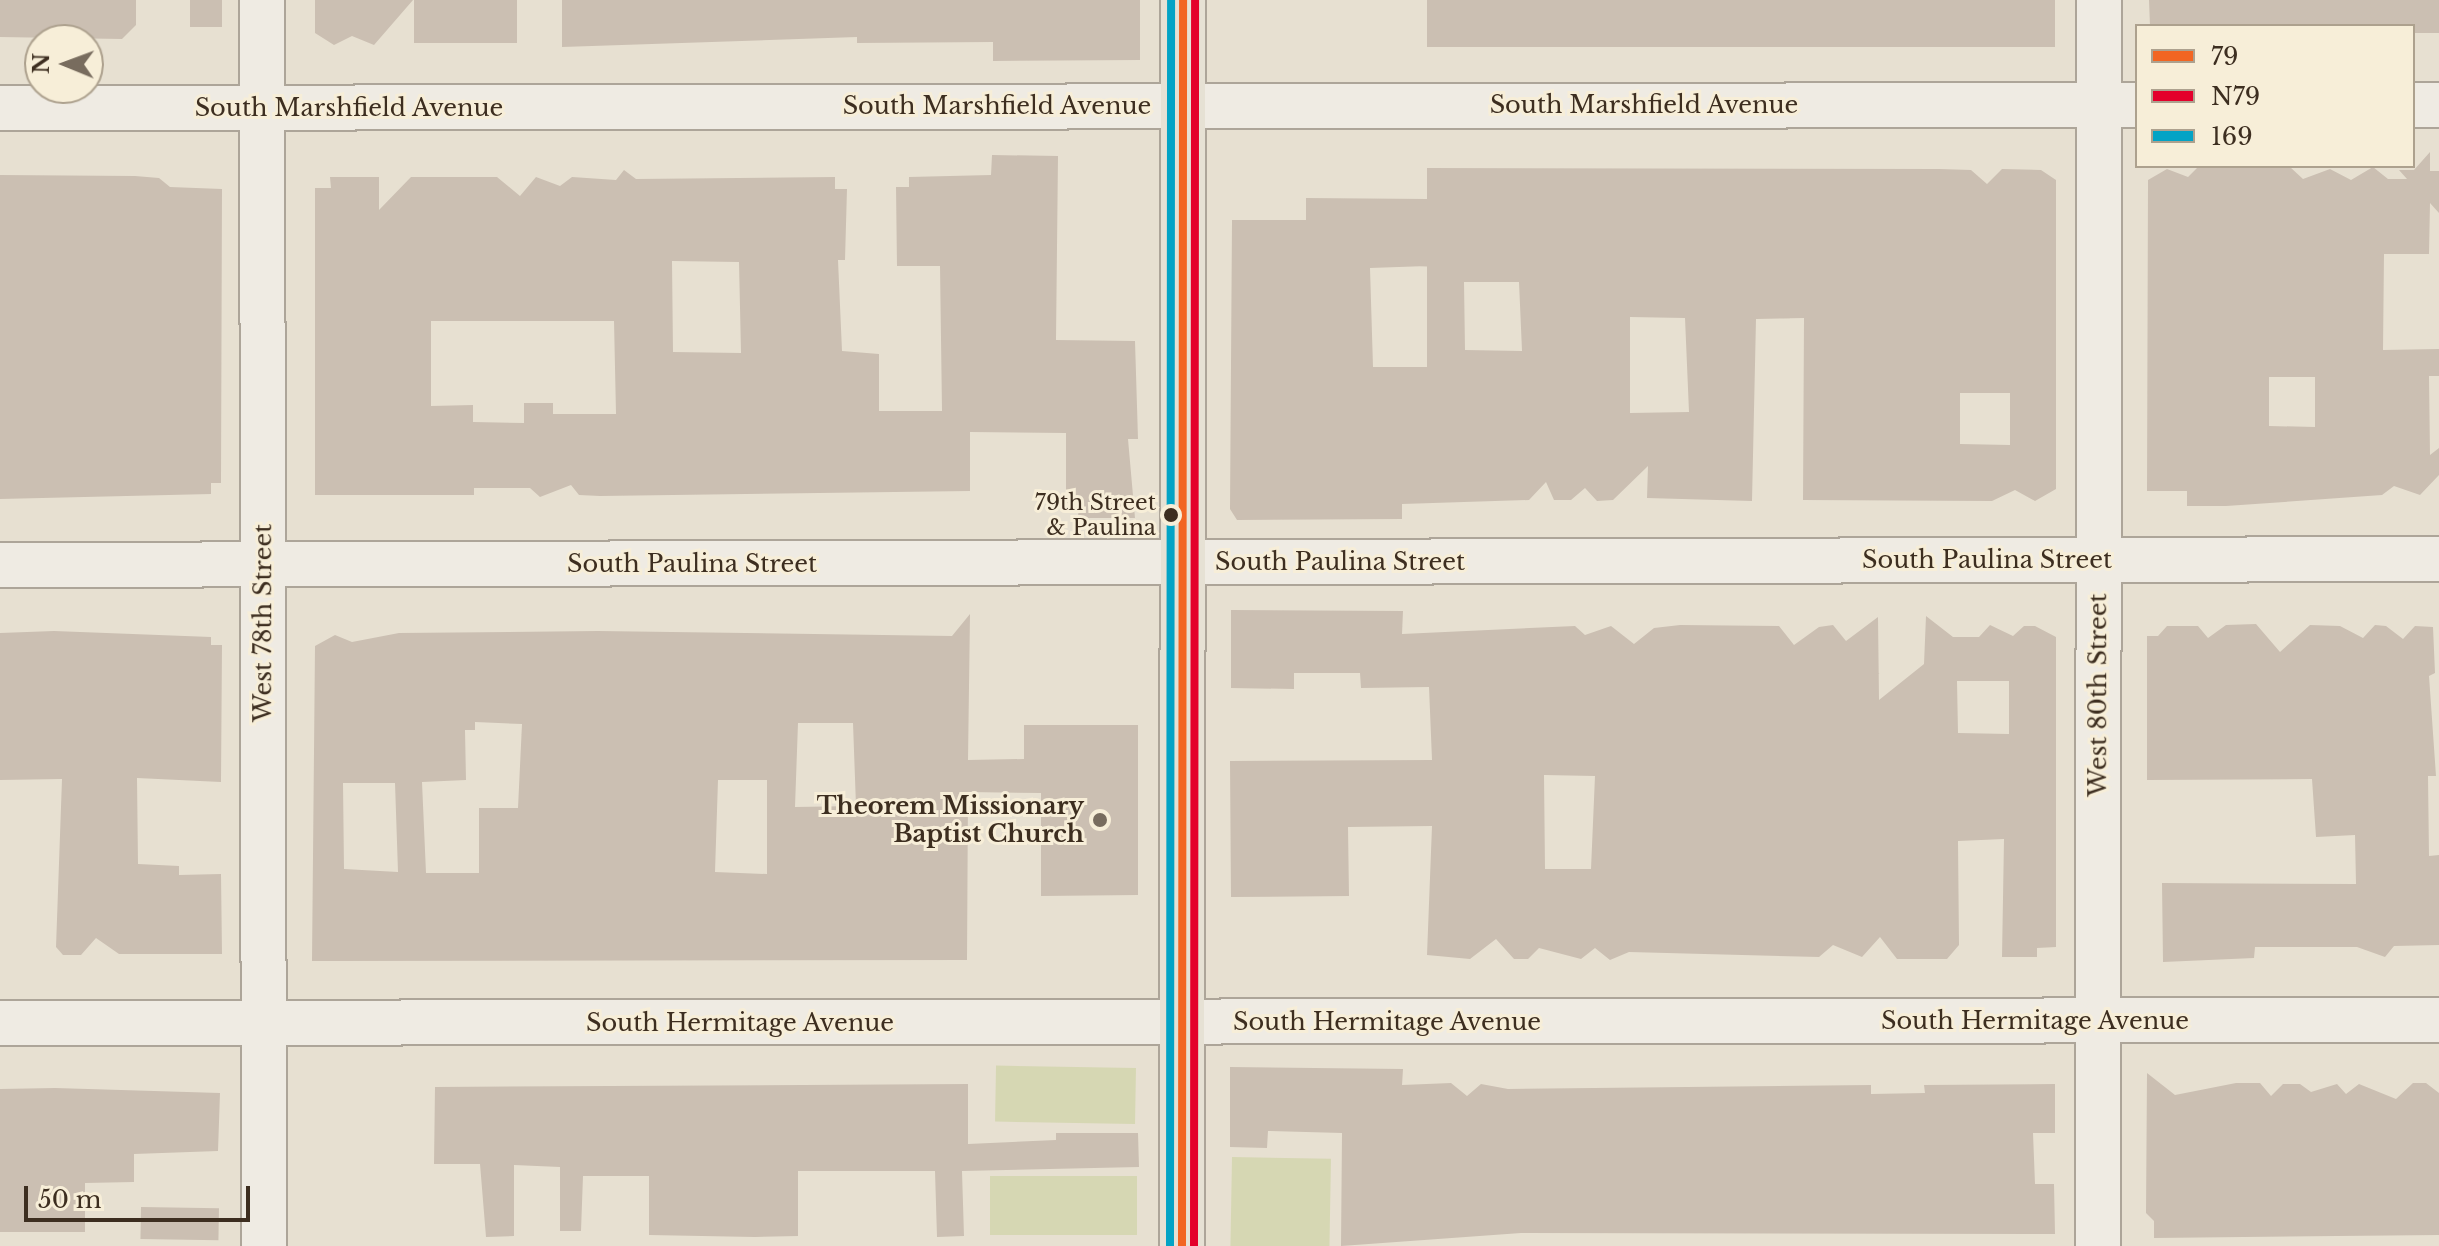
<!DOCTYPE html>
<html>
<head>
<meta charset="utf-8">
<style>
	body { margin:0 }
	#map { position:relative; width:2439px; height:1246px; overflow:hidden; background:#e7e0d1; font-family:"Libre Baskerville",serif }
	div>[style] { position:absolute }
	.green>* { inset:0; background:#d6d7b3; transform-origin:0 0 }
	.building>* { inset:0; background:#cbbfb2; transform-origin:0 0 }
	.roads { filter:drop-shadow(2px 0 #ada599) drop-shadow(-2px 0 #ada599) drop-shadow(0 2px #ada599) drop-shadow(0 -2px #ada599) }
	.minor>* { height:44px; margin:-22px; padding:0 22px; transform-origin:22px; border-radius:22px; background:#efebe3 }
	.major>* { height:44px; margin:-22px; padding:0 22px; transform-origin:22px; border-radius:22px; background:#e6e1d4 }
	.bus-1>* { height:8px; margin:-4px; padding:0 4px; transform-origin:4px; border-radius:4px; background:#f26522 }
	.bus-2>* { height:8px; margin:-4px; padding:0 4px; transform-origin:4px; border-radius:4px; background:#e4002b }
	.bus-3>* { height:8px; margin:-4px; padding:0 4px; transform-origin:4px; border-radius:4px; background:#03a3c5 }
	.dots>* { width:22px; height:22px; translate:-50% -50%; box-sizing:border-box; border:4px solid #f7eed8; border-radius:50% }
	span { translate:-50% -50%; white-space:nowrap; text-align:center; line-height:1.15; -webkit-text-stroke:6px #f7eed8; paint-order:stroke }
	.bus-label { font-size:22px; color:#3d2e20 }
	.right { translate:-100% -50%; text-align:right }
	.street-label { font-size:24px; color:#3d2e20 }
	.poi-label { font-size:24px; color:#3d2e20; font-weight:700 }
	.legend { position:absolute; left:2135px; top:24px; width:280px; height:144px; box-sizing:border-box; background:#f7eed8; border:2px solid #ada18e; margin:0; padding:10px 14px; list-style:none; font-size:24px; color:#3d2e20 }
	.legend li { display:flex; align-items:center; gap:16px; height:40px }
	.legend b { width:40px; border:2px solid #ada18e }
	.north { position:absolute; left:24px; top:24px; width:80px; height:80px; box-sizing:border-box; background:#f7eed8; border:2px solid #ada18e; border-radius:50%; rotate:271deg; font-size:22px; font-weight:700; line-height:32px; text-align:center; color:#3d2e20 }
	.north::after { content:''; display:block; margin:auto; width:28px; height:36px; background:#786c5e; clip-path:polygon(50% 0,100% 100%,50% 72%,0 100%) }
	.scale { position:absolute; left:24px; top:1186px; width:226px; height:36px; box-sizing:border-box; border:4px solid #3d2e20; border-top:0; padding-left:10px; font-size:24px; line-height:28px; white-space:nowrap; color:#3d2e20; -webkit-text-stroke:6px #f7eed8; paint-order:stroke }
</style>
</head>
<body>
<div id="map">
	<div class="green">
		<i style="left:1136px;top:1068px;width:56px;height:140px;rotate:91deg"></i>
		<i style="left:1232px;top:1157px;width:99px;height:89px;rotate:1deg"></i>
		<i style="left:1137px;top:1176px;width:59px;height:147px;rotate:90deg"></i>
	</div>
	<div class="building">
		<i style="clip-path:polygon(0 0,136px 0,136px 25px,122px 39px,0 37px)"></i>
		<i style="left:190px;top:0;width:32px;height:27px"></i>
		<i style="clip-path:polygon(315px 0,413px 0,374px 45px,352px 36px,334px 45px,315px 33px)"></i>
		<i style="left:414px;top:0;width:103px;height:43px"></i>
		<i style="clip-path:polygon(562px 0,1140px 0,1140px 60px,993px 61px,993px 42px,857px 43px,857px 37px,562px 47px)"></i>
		<i style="left:1427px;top:0;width:628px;height:47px"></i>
		<i style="clip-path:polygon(2149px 0,2439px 0,2439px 33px,2413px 33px,2413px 26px,2150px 26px)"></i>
		<i style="clip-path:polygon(evenodd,2430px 152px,2430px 171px,2439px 171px,2439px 213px,2430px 203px,2429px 254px,2384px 254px,2383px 350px,2439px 349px,2439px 376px,2429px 376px,2430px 455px,2439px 448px,2439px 475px,2420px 495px,2394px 486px,2382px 495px,2226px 506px,2187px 506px,2187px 491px,2147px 491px,2148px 180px,2167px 169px,2188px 177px,2197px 168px,2230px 166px,2290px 167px,2303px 179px,2330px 169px,2351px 180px,2373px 167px,2388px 179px,2407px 179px,2399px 170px,2414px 170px,2430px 152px,2269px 377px,2315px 377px,2315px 427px,2269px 426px,2269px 377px)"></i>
		<i style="clip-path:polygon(evenodd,992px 155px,1058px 156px,1056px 340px,1135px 341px,1138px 439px,1128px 439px,1135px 518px,1078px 518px,1079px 503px,1066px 503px,1066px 433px,970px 432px,970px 491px,600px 496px,579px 495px,571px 485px,540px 497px,530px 488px,474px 488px,474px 495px,315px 495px,315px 188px,331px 188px,330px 177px,379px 177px,379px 210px,411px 177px,497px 177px,520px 196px,536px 177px,560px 186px,572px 177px,616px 180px,624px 170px,636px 179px,835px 177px,835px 189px,847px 189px,845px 260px,838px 260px,842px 351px,879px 354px,879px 411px,942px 411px,940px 266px,897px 266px,896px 187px,909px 187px,909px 177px,991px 175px,992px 155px,672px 261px,739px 262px,741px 353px,673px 352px,672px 261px,992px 155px,431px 321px,614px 321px,616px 414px,553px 414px,553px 403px,524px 403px,524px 423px,473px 422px,473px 405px,431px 406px,431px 321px)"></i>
		<i style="clip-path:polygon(evenodd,1427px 168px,1939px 169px,1971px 170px,1987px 184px,2002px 169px,2041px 170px,2056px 180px,2056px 489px,2035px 501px,2015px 490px,1992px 501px,1803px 500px,1804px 318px,1756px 319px,1752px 501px,1647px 498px,1648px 466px,1613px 500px,1597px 501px,1585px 488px,1571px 500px,1554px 500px,1546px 482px,1529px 500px,1402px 504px,1402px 519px,1237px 520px,1230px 509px,1232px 220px,1306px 220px,1306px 198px,1427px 199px,1427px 168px,1427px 266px,1427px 367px,1373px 367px,1370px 268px,1427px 266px,1427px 168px,1464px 282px,1519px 282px,1522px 351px,1465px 350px,1464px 282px,1427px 168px,1630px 317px,1685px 318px,1689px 412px,1630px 413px,1630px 317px,1427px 168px,1960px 393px,2010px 393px,2010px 445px,1960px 444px,1960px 393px)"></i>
		<i style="clip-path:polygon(0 175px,135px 176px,159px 178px,170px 187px,222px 189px,221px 483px,211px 483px,211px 494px,0 499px)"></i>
		<i style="clip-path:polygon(evenodd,1231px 610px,1403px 611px,1402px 634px,1575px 626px,1585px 635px,1611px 626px,1634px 644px,1654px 628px,1680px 625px,1779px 626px,1794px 645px,1819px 627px,1833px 625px,1846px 641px,1878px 617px,1879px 700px,1924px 664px,1926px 616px,1953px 637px,1979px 637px,1990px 625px,2013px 636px,2024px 626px,2035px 626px,2056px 637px,2056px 947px,2037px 948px,2037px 957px,2002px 957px,2004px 839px,1958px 841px,1959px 945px,1947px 959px,1897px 959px,1880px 937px,1862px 957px,1833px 945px,1819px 957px,1629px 952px,1610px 960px,1595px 948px,1581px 959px,1539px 948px,1528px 959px,1514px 959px,1496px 939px,1470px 959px,1427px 955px,1432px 826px,1348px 827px,1349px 896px,1231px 897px,1230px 761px,1432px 760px,1429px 687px,1361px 688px,1360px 673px,1294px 673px,1294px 689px,1231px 688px,1231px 610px,1957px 681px,2009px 681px,2009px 734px,1958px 733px,1957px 681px,1231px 610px,1544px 775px,1595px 776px,1591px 869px,1545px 869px,1544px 775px)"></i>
		<i style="clip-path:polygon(evenodd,970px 614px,968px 760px,1024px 759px,1024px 725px,1138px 725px,1138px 895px,1041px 896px,1041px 793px,968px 792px,967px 960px,312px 961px,315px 646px,335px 635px,352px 642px,399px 633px,598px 631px,952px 636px,970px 614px,475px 722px,522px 724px,518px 808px,479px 808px,479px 873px,426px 873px,422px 782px,466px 780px,465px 730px,475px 730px,475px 722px,970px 614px,798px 723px,853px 723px,856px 806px,795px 807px,798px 723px,970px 614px,718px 780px,767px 780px,767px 874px,715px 872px,718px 780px,970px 614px,343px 783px,395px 783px,398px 872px,344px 869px,343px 783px)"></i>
		<i style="clip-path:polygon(2256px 624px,2280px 652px,2310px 625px,2340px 626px,2363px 638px,2375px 625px,2386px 626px,2403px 639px,2415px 626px,2433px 627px,2435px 673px,2429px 676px,2436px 776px,2428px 776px,2429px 856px,2439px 855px,2439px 945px,2394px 946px,2385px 957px,2357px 947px,2255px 947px,2254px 958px,2163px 962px,2162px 883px,2356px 884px,2355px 835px,2316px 837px,2312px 779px,2147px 780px,2147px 636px,2158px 636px,2167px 626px,2198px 626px,2208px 638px,2226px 625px)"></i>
		<i style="clip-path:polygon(54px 631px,211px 637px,211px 645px,222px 645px,221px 782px,137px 778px,138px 864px,179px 866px,179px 875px,221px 874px,222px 954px,119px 954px,96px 938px,81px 955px,63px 955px,56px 947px,62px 779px,0 780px,0 633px)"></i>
		<i style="clip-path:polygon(1230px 1067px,1403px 1069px,1402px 1085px,1451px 1083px,1467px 1096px,1481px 1084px,1508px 1089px,1871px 1085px,1871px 1094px,1925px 1093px,1924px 1085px,2055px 1084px,2055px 1133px,2033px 1133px,2035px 1184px,2054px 1184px,2055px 1234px,1521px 1233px,1341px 1246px,1342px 1133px,1268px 1131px,1267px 1148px,1230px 1147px)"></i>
		<i style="clip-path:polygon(2147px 1073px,2175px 1095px,2236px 1083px,2260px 1083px,2271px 1096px,2283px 1084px,2300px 1084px,2311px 1092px,2337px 1084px,2346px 1094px,2359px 1084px,2396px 1099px,2413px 1083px,2426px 1083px,2439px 1093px,2439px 1235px,2154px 1238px,2154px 1221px,2146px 1213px)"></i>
		<i style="clip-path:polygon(968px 1084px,968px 1144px,1056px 1140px,1056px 1133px,1138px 1133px,1139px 1167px,962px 1171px,964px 1236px,937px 1237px,935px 1171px,798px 1171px,798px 1236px,755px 1237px,649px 1235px,649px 1176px,583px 1176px,581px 1231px,560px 1231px,560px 1167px,514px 1165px,514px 1236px,486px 1237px,480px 1164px,434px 1164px,435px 1087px)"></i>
		<i style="clip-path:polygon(55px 1088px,220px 1093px,218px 1151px,134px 1154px,134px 1182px,85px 1183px,85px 1232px,0 1232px,0 1089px)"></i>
		<i style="left:141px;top:1207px;width:78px;height:32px;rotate:1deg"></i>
	</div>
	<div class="roads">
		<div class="minor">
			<i style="left:262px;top:0;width:1246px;rotate:89.91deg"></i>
			<i style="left:2413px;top:105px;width:26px"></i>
			<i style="left:0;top:108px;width:2137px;rotate:-0.08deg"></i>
			<i style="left:0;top:565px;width:2439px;rotate:-0.14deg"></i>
			<i style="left:0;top:1023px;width:2439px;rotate:-0.07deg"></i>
			<i style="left:2098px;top:1246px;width:1246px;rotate:-89.95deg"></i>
		</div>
		<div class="major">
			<i style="left:1182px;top:1246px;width:1246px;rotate:-89.95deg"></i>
		</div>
	</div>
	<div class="bus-1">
		<i style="left:1182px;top:1246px;width:1246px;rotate:-89.95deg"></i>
	</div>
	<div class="bus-2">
		<i style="left:1194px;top:1246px;width:1246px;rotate:-89.95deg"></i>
	</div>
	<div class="bus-3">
		<i style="left:1170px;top:1246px;width:1246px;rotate:-89.95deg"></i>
	</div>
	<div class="dots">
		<i style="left:1171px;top:515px;background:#3d2e20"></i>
		<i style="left:1100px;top:820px;background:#786c5e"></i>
	</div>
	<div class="bus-label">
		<span class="right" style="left:1156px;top:515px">79th Street<br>&amp; Paulina</span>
	</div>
	<div class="street-label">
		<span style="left:1644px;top:105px">South Marshfield Avenue</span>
		<span style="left:997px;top:106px">South Marshfield Avenue</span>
		<span style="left:349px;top:108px">South Marshfield Avenue</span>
		<span style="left:1987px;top:560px">South Paulina Street</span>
		<span style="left:1340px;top:562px">South Paulina Street</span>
		<span style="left:692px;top:564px">South Paulina Street</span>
		<span style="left:263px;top:623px;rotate:-90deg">West 78th Street</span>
		<span style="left:2098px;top:695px;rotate:-90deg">West 80th Street</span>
		<span style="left:2035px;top:1021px">South Hermitage Avenue</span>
		<span style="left:1387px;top:1022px">South Hermitage Avenue</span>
		<span style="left:740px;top:1023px">South Hermitage Avenue</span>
	</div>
	<div class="poi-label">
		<span class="right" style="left:1084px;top:820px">Theorem Missionary<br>Baptist Church</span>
	</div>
	<ul class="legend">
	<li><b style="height:10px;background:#f26522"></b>79</li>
	<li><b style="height:10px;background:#e4002b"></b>N79</li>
	<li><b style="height:10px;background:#03a3c5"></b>169</li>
	</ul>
	<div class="north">N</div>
	<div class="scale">50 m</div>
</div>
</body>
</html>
